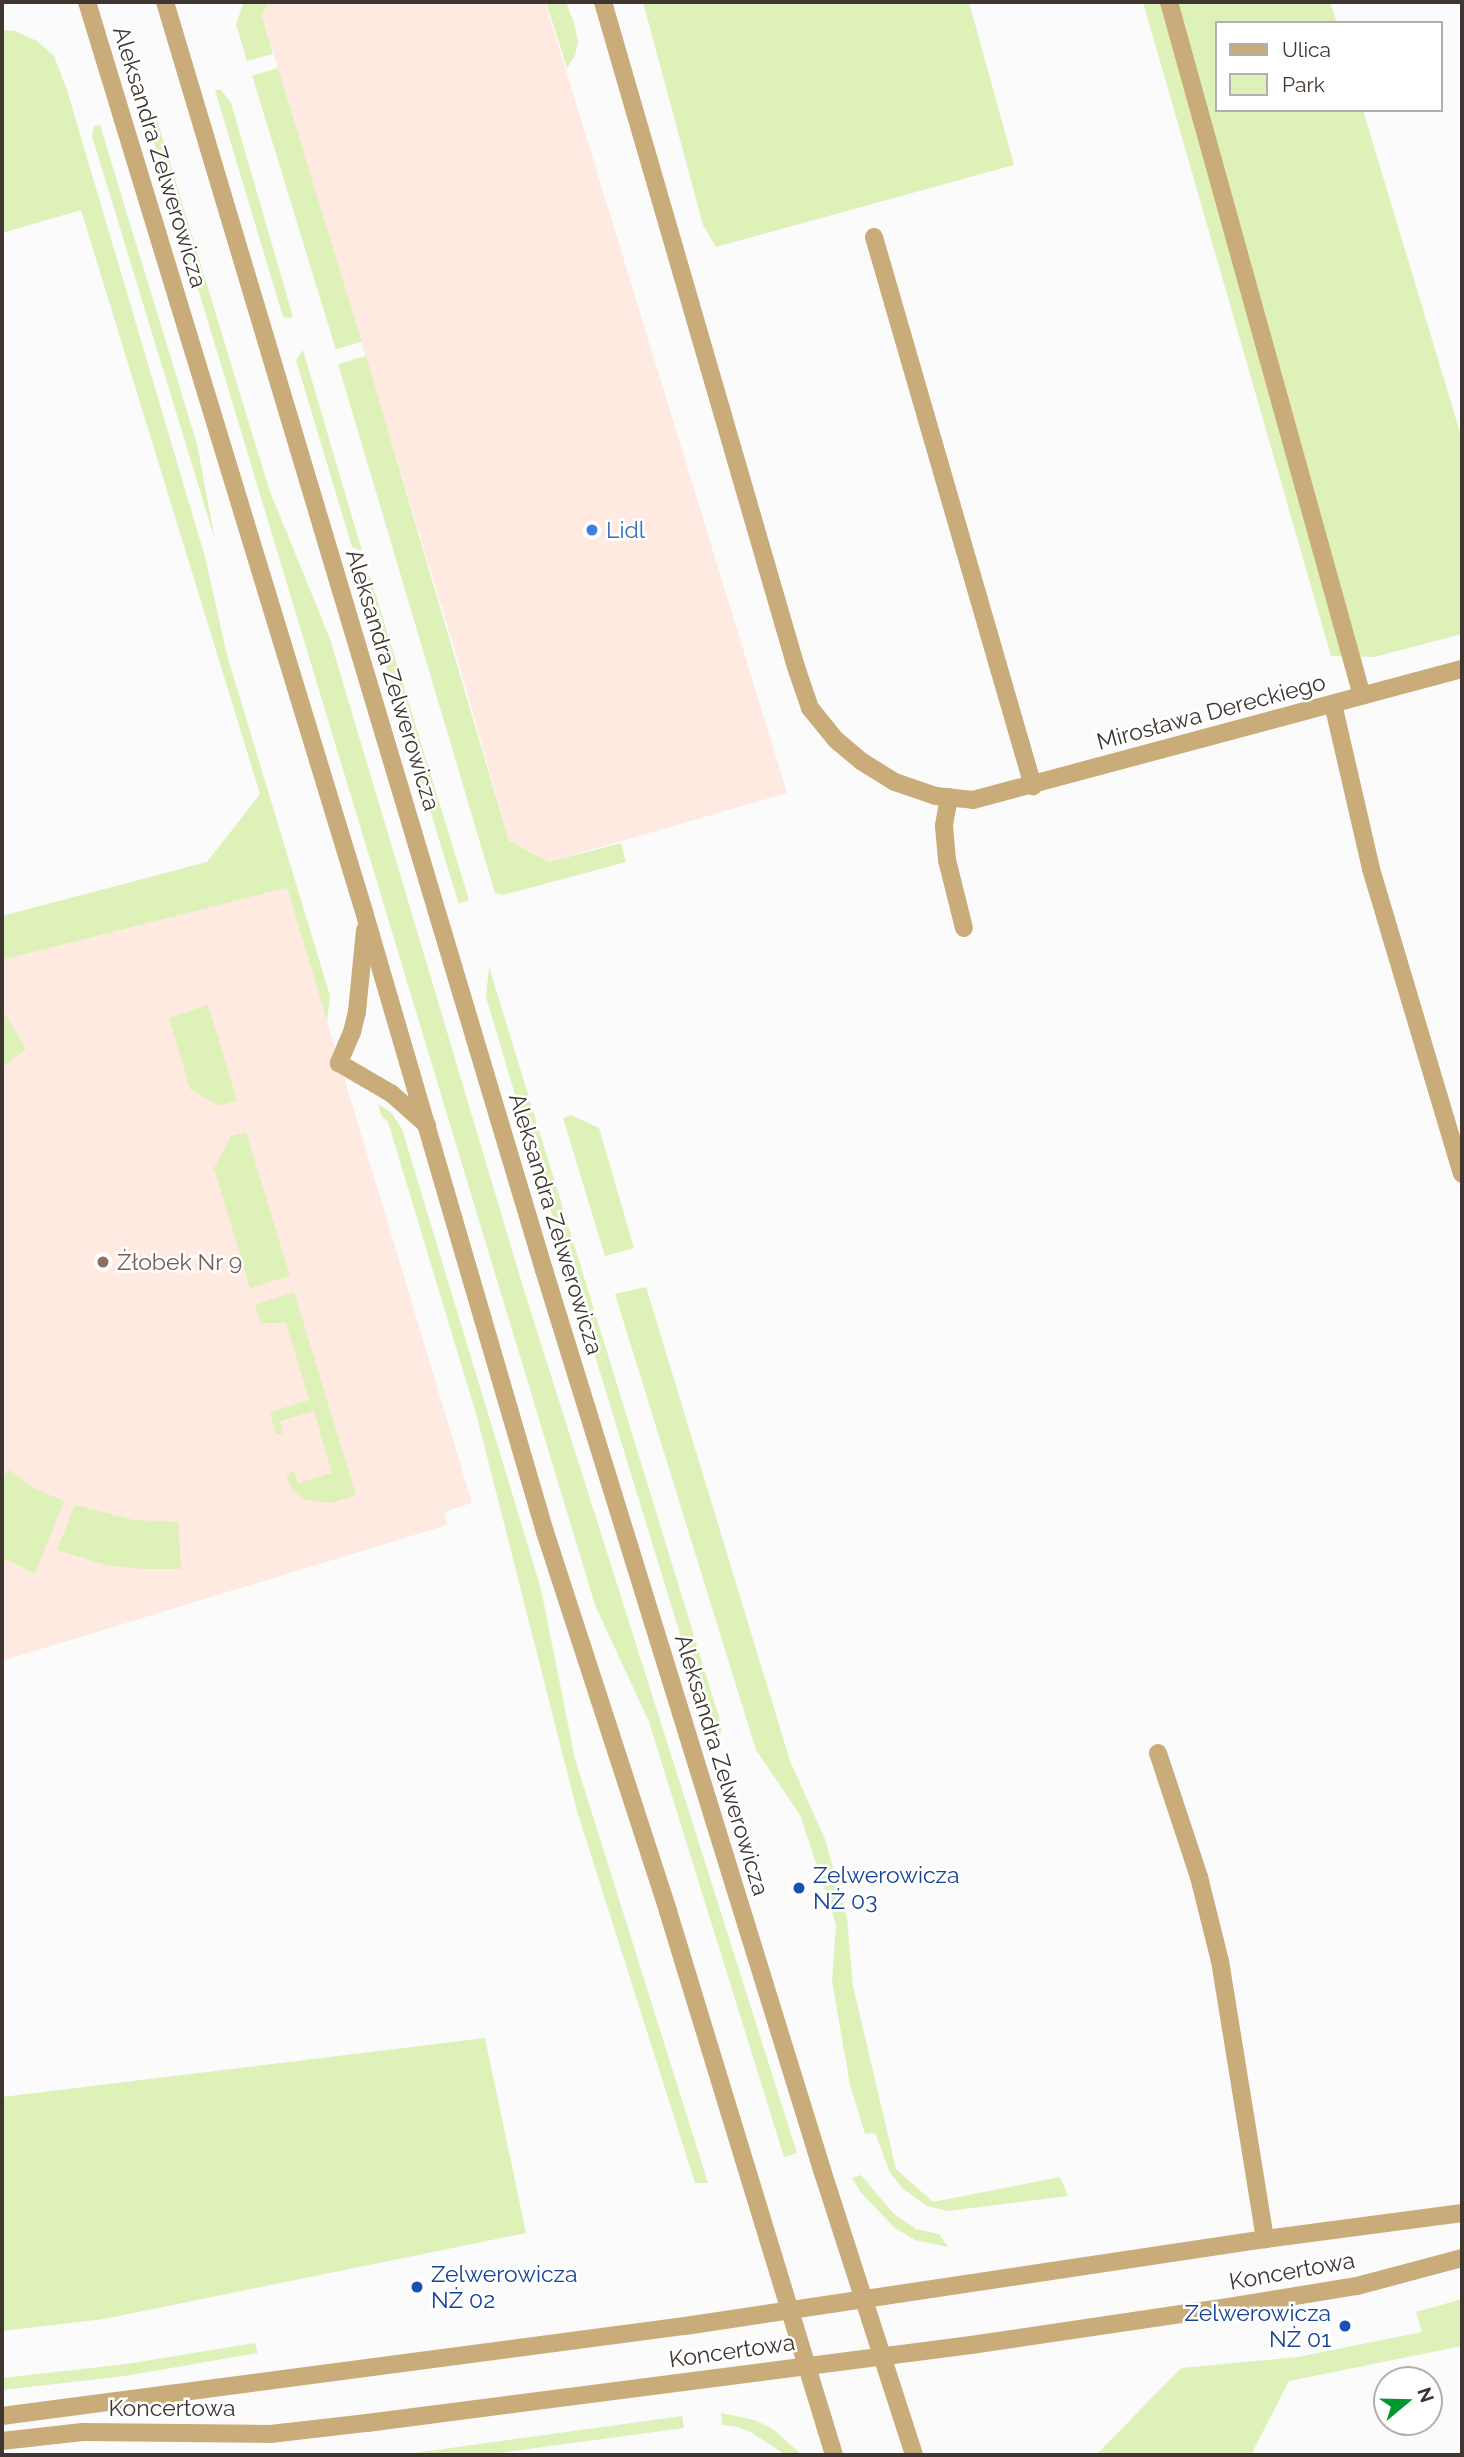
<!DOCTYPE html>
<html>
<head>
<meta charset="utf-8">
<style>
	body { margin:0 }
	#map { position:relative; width:1464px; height:2457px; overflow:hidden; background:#fbfbfb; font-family:Raleway,sans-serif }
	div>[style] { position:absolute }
	.built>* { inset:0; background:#feeae0 }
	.green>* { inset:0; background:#def1b9; transform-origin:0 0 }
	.minor>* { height:18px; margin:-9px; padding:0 9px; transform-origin:9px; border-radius:9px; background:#c9ac7a }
	.dots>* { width:19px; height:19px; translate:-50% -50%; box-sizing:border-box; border:4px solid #fff; border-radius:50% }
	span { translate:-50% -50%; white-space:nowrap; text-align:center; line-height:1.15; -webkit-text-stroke:5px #fff; paint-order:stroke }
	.street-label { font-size:23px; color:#403631 }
	.shop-label { font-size:23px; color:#366cbe }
	.left { translate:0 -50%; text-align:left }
	.education-label { font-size:23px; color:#785e54 }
	.transit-label { font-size:23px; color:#164399 }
	.right { translate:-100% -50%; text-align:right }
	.frame { position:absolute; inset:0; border:4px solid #403631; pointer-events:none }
	.legend { position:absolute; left:1215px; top:21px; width:228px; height:91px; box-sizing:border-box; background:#fff; border:2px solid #b3afad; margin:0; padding:9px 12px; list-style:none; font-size:21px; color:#403631 }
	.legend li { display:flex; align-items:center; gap:14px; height:35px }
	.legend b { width:35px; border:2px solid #b3afad }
	.north { position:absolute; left:1373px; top:2366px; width:70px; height:70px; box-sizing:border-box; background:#fff; border:2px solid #b3afad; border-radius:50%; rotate:71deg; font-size:19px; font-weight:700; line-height:28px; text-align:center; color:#403631 }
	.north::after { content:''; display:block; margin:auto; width:24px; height:32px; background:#02982f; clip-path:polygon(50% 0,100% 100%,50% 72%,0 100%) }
</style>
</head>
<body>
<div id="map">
	<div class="built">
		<i style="clip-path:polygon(269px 2px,545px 2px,787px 793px,549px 862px,509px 841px,458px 661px,262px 16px)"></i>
		<i style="clip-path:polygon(287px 888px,472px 1503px,444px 1512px,447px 1525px,2px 1661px,2px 960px)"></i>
	</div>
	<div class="green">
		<i style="clip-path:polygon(244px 2px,269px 2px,262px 16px,273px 54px,247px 61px,236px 24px)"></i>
		<i style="clip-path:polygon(546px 2px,566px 2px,574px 23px,578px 42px,575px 56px,567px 68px)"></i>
		<i style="clip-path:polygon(643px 2px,969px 2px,1014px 165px,716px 247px,703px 225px)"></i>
		<i style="clip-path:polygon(1143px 2px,1330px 2px,1337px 23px,1217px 23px,1217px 110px,1363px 110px,1462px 439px,1462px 634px,1374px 657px,1331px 656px)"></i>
		<i style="clip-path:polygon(2px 30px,15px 31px,37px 41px,54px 56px,67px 90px,205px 557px,227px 655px,330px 996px,327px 1021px,287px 888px,2px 960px,2px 916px,207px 862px,260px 794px,81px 210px,2px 233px)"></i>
		<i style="left:278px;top:68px;width:286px;height:27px;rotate:73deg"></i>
		<i style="clip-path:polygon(215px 90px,221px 90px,231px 103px,293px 317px,288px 318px,283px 317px)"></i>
		<i style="clip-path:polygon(157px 120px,269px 489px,330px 639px,523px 1287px,797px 2153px,784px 2157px,649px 1722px,595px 1605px,148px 123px)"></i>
		<i style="clip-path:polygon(100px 125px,197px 444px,215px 540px,92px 136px,94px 126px)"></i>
		<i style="clip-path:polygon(303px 350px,362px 551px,352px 547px,296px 360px)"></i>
		<i style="clip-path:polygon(366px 356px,509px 841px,549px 862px,621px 843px,626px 862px,503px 895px,495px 893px,338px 364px)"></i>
		<i style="left:370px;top:576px;width:339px;height:11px;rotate:73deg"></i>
		<i style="clip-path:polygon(489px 967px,722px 1727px,720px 1734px,712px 1734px,699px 1696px,516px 1098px,486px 997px)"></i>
		<i style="clip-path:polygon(208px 1005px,237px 1100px,219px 1106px,190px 1089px,169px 1018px)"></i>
		<i style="clip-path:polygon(2px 1009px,26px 1049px,2px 1068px)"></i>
		<i style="clip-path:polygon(378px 1104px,391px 1112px,402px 1129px,541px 1589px,575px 1759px,708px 2183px,695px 2183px,577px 1811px,477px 1417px,388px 1122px,381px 1115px)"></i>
		<i style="clip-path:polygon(571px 1115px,599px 1128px,634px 1248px,605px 1256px,563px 1118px)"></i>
		<i style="clip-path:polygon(246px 1132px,290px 1276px,250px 1288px,214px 1168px,231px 1136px)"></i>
		<i style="clip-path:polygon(646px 1287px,790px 1761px,825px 1839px,847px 1918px,853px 1986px,896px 2169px,933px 2202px,1060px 2177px,1068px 2196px,948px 2211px,927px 2206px,903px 2189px,890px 2173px,875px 2133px,865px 2134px,850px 2085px,832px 1981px,836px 1924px,800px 1815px,756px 1750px,615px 1294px)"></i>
		<i style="clip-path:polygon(294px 1292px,356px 1495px,331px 1503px,305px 1500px,291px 1488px,286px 1474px,294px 1471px,298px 1483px,332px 1473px,314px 1411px,280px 1421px,283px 1433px,276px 1435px,270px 1412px,309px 1400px,286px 1323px,261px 1323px,255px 1305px)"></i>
		<i style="clip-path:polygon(9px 1470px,33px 1488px,64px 1501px,35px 1573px,2px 1558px,2px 1478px)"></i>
		<i style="clip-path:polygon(75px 1505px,134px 1520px,178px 1522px,181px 1569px,142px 1569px,106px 1565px,57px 1550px)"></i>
		<i style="clip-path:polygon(485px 2038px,526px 2233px,104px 2319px,2px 2331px,2px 2097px)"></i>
		<i style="clip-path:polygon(861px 2175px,894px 2214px,916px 2229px,939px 2234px,948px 2247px,915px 2240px,895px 2228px,862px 2194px,852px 2178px)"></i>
		<i style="clip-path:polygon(1462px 2299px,1462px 2346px,1289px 2381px,1251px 2455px,1096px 2455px,1181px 2368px,1298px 2357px,1422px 2332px,1416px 2312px)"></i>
		<i style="clip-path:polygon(255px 2343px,258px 2353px,125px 2376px,2px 2390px,2px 2378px,126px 2364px)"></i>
		<i style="clip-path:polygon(721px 2413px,755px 2420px,773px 2429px,802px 2455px,786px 2455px,752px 2433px,738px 2427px,722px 2425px)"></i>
		<i style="clip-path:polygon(682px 2416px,684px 2428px,484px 2455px,400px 2455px)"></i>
	</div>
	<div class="minor">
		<i style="left:87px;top:2px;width:954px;rotate:73.06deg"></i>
		<i style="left:365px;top:915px;width:643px;rotate:73.74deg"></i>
		<i style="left:545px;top:1532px;width:398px;rotate:72deg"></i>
		<i style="left:668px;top:1911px;width:569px;rotate:73.03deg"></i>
		<i style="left:165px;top:2px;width:1323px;rotate:73.36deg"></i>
		<i style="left:544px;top:1270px;width:942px;rotate:72.83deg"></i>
		<i style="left:822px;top:2170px;width:299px;rotate:72.1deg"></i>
		<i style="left:603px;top:2px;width:692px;rotate:73.82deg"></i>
		<i style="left:796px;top:667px;width:43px;rotate:71.1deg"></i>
		<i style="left:810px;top:708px;width:41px;rotate:50.9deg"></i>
		<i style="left:836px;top:740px;width:33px;rotate:40deg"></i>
		<i style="left:861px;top:761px;width:40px;rotate:32deg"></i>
		<i style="left:895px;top:782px;width:43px;rotate:18.9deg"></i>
		<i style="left:936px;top:796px;width:37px;rotate:6deg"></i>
		<i style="left:973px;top:800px;width:506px;rotate:-15deg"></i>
		<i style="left:1169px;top:2px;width:720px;rotate:74.46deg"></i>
		<i style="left:874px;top:237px;width:572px;rotate:73.85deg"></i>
		<i style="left:1333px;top:704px;width:169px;rotate:77deg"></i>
		<i style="left:1371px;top:869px;width:318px;rotate:73.4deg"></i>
		<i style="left:949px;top:797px;width:29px;rotate:100deg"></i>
		<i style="left:944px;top:826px;width:34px;rotate:85deg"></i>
		<i style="left:947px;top:860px;width:70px;rotate:76deg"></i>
		<i style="left:365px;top:930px;width:82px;rotate:95.6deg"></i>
		<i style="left:357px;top:1012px;width:21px;rotate:104deg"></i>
		<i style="left:352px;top:1032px;width:34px;rotate:113deg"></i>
		<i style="left:339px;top:1063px;width:61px;rotate:30.3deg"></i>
		<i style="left:392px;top:1094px;width:47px;rotate:41.5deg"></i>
		<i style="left:1158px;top:1753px;width:131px;rotate:71.7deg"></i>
		<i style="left:1199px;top:1877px;width:87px;rotate:76deg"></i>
		<i style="left:1220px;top:1961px;width:282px;rotate:80.8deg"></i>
		<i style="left:2px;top:2416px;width:689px;rotate:-7.51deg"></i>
		<i style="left:685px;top:2326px;width:586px;rotate:-8.53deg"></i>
		<i style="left:1265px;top:2239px;width:199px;rotate:-7.5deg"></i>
		<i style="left:2px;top:2441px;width:81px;rotate:-6.4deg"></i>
		<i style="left:82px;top:2432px;width:188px;rotate:0.6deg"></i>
		<i style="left:270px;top:2434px;width:98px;rotate:-6.5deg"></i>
		<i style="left:367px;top:2423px;width:609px;rotate:-7.36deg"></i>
		<i style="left:971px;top:2345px;width:248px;rotate:-8.4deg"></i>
		<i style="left:1216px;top:2309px;width:143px;rotate:-9.3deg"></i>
		<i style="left:1357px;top:2286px;width:109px;rotate:-14.9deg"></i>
	</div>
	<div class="dots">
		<i style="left:592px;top:530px;background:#3f7fe0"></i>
		<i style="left:103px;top:1262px;background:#8d6e63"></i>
		<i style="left:799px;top:1888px;background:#1a4fb4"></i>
		<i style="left:417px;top:2287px;background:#1a4fb4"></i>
		<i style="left:1345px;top:2326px;background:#1a4fb4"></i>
	</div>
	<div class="street-label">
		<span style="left:160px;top:157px;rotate:73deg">Aleksandra Zelwerowicza</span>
		<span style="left:393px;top:680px;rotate:73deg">Aleksandra Zelwerowicza</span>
		<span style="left:1211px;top:712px;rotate:-15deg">Mirosława Dereckiego</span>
		<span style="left:556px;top:1224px;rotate:73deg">Aleksandra Zelwerowicza</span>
		<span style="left:722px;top:1765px;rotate:73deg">Aleksandra Zelwerowicza</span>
		<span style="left:1292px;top:2271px;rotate:-10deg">Koncertowa</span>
		<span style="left:732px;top:2351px;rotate:-8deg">Koncertowa</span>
		<span style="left:172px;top:2408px">Koncertowa</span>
	</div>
	<div class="shop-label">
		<span class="left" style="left:606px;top:530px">Lidl</span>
	</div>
	<div class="education-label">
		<span class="left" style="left:117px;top:1262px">Żłobek Nr 9</span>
	</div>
	<div class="transit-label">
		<span class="left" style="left:813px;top:1888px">Zelwerowicza<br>NŻ 03</span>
		<span class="left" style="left:431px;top:2287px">Zelwerowicza<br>NŻ 02</span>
		<span class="right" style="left:1331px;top:2326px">Zelwerowicza<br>NŻ 01</span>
	</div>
	<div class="frame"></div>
	<ul class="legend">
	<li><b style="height:9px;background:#c9ac7a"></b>Ulica</li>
	<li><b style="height:19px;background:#def1b9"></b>Park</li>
	</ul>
	<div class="north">N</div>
</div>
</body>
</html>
